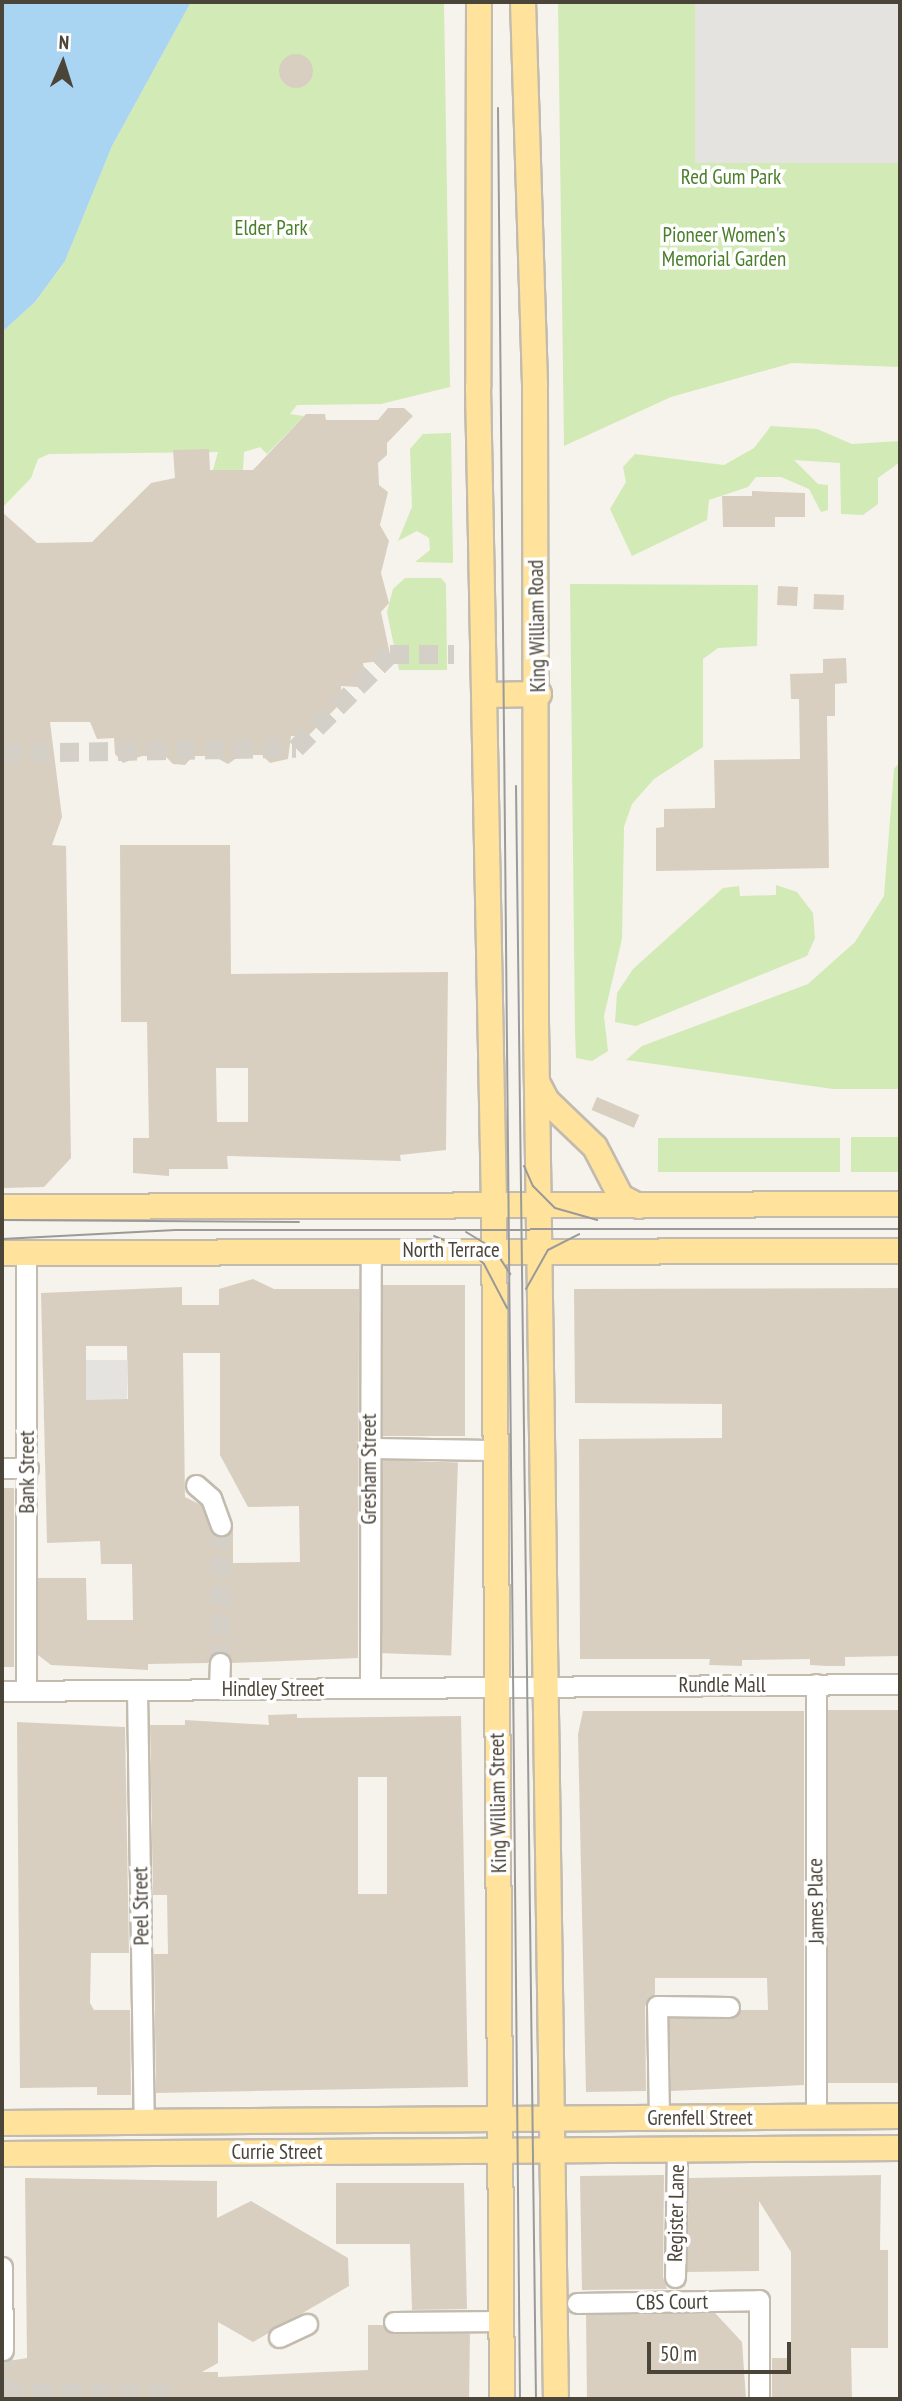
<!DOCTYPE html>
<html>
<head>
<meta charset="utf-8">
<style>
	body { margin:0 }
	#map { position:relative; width:902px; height:2401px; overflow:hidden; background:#f6f3ec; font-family:"PT Sans Narrow",sans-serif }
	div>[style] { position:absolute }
	.green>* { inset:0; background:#d2eab5; transform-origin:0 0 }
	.parking>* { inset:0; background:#e5e3e0; transform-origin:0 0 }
	.water>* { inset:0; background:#a9d4f2 }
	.building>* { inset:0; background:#d8cfc1; transform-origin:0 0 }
	.round { border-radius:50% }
	.minor-tunnel>* { height:19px; margin-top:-9.5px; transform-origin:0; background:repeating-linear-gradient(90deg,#d4d0c8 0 19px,transparent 0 29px) }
	.roads { filter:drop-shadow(2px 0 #c2bbae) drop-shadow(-2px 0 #c2bbae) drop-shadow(0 2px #c2bbae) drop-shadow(0 -2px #c2bbae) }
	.minor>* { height:19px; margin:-9.5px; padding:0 9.5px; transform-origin:9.5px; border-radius:9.5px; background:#fff }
	.major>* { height:24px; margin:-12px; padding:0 12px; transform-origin:12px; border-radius:12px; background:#ffe39c }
	.tram>* { height:2px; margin:-1px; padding:0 1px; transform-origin:1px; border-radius:1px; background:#9a9a9a }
	span { translate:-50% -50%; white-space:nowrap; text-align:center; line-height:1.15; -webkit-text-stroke:7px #fff; paint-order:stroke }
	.park-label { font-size:21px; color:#4a7f2a }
	.street-label { font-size:21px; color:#4b4439 }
	.frame { position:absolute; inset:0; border:4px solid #4b4439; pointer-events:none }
	.north { position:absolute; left:28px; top:28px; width:70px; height:70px; -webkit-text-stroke:5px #fff; paint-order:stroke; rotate:3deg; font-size:19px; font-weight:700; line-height:28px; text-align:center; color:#4b4439 }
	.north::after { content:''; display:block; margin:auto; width:24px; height:32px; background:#4b4439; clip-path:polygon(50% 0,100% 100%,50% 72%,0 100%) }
	.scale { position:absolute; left:647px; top:2342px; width:144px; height:32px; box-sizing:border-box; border:4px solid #4b4439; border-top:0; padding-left:9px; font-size:21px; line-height:24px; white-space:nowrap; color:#4b4439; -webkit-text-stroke:5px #fff; paint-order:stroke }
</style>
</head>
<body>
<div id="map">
	<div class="green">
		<i style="clip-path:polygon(191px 2px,444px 2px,450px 387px,381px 404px,297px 405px,290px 414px,304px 416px,267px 454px,260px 447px,244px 452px,243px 470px,213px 470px,218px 452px,49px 454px,38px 459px,31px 478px,2px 508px,2px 332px,35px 302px,65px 261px,112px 146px)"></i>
		<i style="clip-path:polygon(558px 2px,900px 2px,900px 367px,792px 363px,671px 397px,564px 446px)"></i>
		<i style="clip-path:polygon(771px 426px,817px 429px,852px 444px,900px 441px,900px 462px,878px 478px,878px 504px,863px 515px,841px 514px,840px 463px,794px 460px,818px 484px,828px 485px,828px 510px,821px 512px,809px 489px,781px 477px,756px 477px,748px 487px,709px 500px,707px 520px,632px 556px,610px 509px,626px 482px,623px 467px,635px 454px,724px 465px,754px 448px)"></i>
		<i style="clip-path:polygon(451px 433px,453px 563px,415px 562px,430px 550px,429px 538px,417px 531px,398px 541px,412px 507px,410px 449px,423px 434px)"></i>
		<i style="clip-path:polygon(405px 578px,441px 578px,446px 584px,447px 670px,399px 670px,387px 612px,393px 589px)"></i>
		<i style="clip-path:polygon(570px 584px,758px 585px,757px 646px,718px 648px,703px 659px,703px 747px,654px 779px,632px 804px,624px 827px,622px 939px,604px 1016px,608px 1051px,592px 1061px,576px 1058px,575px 1031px)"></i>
		<i style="clip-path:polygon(900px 762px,900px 1089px,833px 1089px,626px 1060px,642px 1046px,808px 984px,855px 942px,884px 896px,894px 769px)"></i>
		<i style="clip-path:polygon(776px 885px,797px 892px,813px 913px,815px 938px,807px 956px,636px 1026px,615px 1022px,617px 993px,633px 969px,723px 888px,739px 886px,740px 896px,776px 895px)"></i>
		<i style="left:851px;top:1137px;width:49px;height:35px"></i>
		<i style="left:840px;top:1138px;width:34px;height:182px;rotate:90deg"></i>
	</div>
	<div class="parking">
		<i style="left:695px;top:2px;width:205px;height:161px"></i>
		<i style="left:86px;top:1360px;width:41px;height:40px"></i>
	</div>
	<div class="water">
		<i style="clip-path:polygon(2px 2px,191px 2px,112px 146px,65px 261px,35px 302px,2px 332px)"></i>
	</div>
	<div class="building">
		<i class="round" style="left:279px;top:54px;width:34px;height:34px"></i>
		<i style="clip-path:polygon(388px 408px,404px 408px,413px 416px,387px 443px,387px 455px,378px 463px,379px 485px,388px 492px,380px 525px,389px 541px,381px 573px,389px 603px,381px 612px,390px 654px,381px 661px,363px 663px,366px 679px,358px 687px,341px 686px,341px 703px,308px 736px,291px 736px,288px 759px,270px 763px,262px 755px,241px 755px,228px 764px,213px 756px,193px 756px,185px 765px,173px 764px,165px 756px,142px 756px,123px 763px,115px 754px,114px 738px,97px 739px,90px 722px,50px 722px,62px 817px,52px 845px,66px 846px,71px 1158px,44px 1187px,2px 1188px,2px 512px,37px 543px,92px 542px,151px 483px,175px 478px,173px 450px,209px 449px,210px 470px,253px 470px,306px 414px,325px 414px,326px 420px,378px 420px)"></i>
		<i style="clip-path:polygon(752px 491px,805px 493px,805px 517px,775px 517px,775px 527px,723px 527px,722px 496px,752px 496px)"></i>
		<i style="left:778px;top:586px;width:20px;height:19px;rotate:3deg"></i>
		<i style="left:814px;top:594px;width:30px;height:15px;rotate:2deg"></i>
		<i style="clip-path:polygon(846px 658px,847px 683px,835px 684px,835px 716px,827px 716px,829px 868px,656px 871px,656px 828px,664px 827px,664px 809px,715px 808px,714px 760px,800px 759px,799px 699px,791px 699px,790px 674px,823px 673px,823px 659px)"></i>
		<i style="clip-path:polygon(evenodd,120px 845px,230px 845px,231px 974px,448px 972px,446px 1150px,400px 1155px,401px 1161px,227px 1156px,228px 1169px,169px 1169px,169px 1176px,133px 1173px,133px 1138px,149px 1138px,147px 1022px,121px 1022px,120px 845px,216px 1068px,248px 1068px,248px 1122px,217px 1122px,216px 1068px)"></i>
		<i style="left:597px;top:1097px;width:46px;height:14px;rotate:23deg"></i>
		<i style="clip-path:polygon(evenodd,253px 1279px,274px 1289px,359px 1289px,358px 1658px,232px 1663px,220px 1651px,208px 1663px,148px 1664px,148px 1670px,51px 1665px,38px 1655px,38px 1578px,86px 1578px,87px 1620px,133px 1620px,132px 1564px,101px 1564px,100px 1541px,47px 1543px,41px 1293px,182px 1287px,182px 1305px,219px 1305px,219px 1289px,253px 1279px,86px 1346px,127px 1346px,128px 1399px,86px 1400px,86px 1346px,253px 1279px,183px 1353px,220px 1353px,220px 1455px,248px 1507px,299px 1506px,300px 1562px,233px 1563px,233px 1528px,225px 1537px,214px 1535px,201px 1505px,185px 1497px,183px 1353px)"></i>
		<i style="left:383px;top:1285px;width:82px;height:151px"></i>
		<i style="clip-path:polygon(900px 1288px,900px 1656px,845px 1657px,845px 1666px,827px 1666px,810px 1665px,810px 1659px,742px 1660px,742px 1666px,709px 1665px,710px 1659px,580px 1659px,579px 1439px,722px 1438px,722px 1404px,575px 1403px,574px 1289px)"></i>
		<i style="left:383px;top:1460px;width:75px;height:193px;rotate:2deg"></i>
		<i style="left:2px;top:1488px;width:12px;height:179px"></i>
		<i style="left:828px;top:1710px;width:72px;height:373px"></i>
		<i style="clip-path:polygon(583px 1711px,804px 1711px,804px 2085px,671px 2091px,669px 2018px,729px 2019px,741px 2010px,768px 2010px,767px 1978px,655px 1978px,655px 1994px,645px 2006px,646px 2091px,586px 2092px,578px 1734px)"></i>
		<i style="clip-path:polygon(evenodd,297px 1714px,297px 1718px,461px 1716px,468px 2087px,156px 2093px,154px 1954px,168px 1954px,167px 1895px,153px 1895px,150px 1725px,185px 1725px,185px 1720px,269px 1725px,268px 1715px,297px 1714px,358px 1777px,387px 1777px,387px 1894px,358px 1894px,358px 1777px)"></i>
		<i style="clip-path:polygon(17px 1722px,125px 1727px,129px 1953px,91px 1953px,90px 2003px,94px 2010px,130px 2010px,131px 2095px,97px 2095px,97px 2087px,20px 2088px)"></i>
		<i style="clip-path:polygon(664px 2175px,663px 2277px,667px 2289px,582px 2290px,580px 2176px)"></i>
		<i style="clip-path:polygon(881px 2175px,880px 2250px,888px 2250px,888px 2348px,851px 2348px,852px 2399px,772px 2399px,772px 2358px,791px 2358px,791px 2252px,759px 2201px,759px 2271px,687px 2272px,689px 2178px)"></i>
		<i style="clip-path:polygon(25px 2178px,217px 2181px,217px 2218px,251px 2201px,348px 2258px,349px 2286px,253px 2342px,218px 2322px,218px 2363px,202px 2372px,218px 2372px,218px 2377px,368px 2370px,368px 2325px,382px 2325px,394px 2334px,470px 2334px,469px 2399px,2px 2399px,2px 2362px,27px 2358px)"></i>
		<i style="clip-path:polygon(336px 2183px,464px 2183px,467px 2309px,412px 2310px,410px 2244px,336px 2244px)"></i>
		<i style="clip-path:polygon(715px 2313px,742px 2342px,746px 2399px,587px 2399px,586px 2315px)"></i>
	</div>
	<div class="minor-tunnel">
		<i style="left:2px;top:753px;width:294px;rotate:-1deg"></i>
		<i style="left:296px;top:748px;width:133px;rotate:-45deg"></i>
		<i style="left:390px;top:654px;width:64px"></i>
		<i style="left:220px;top:1663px;width:138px;rotate:-89.6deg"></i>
		<i style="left:3px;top:2350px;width:49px;rotate:88.8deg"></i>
		<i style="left:4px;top:2392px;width:164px"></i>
	</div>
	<div class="roads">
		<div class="minor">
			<i style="left:26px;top:1253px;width:437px;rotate:90deg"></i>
			<i style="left:368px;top:1448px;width:127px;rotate:0.9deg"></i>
			<i style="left:2px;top:1468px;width:26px"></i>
			<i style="left:196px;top:1485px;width:20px;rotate:41deg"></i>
			<i style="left:211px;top:1498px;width:29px;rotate:70deg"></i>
			<i style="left:370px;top:1688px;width:438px;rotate:-89.9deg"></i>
			<i style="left:219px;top:1689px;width:26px;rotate:-88deg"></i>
			<i style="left:137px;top:1690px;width:432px;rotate:89.1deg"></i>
			<i style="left:2px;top:1691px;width:898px;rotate:-0.45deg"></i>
			<i style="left:816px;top:2117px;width:433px;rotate:-90deg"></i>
			<i style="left:659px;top:2118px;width:112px;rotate:-91deg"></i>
			<i style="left:657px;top:2006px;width:72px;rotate:0.8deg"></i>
			<i style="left:2px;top:2267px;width:83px;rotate:89.3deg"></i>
			<i style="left:675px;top:2277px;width:127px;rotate:-89.1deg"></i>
			<i style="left:577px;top:2303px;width:182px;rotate:-0.9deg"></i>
			<i style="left:759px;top:2300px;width:99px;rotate:90deg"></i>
			<i style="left:394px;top:2322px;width:108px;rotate:-0.5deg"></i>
			<i style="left:279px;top:2337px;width:31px;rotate:-25deg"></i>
		</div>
		<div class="major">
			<i style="left:479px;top:2px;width:385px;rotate:90.1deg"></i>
			<i style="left:478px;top:387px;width:819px;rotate:88.88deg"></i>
			<i style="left:494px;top:1206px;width:1193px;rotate:89.62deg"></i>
			<i style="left:523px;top:2px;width:385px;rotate:88.2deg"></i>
			<i style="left:535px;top:387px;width:635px;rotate:89.91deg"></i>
			<i style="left:536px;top:1022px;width:1377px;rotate:89.17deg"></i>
			<i style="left:486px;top:695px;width:53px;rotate:-1.1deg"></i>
			<i style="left:538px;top:1084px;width:19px;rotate:62deg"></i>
			<i style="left:547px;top:1101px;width:66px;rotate:43.8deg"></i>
			<i style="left:595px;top:1147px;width:56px;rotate:62.5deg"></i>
			<i style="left:621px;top:1197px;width:20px;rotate:27deg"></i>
			<i style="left:2px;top:1207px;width:898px;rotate:-0.19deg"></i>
			<i style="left:2px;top:1253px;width:898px;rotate:-0.13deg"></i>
			<i style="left:2px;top:2123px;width:898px;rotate:-0.45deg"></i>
			<i style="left:2px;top:2154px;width:898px;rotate:-0.38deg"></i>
		</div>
	</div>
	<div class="tram">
		<i style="left:498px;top:108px;width:2291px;rotate:89.45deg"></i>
		<i style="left:516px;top:786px;width:1613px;rotate:89.29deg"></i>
		<i style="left:524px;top:1166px;width:22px;rotate:66deg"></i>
		<i style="left:533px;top:1186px;width:31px;rotate:45deg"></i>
		<i style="left:555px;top:1208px;width:44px;rotate:15.9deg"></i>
		<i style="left:2px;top:1220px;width:297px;rotate:0.4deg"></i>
		<i style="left:466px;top:1232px;width:33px;rotate:31deg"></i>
		<i style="left:494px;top:1249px;width:30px;rotate:57deg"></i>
		<i style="left:434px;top:1236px;width:37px;rotate:22deg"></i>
		<i style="left:468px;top:1250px;width:21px;rotate:41deg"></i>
		<i style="left:484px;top:1264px;width:50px;rotate:62.4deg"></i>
		<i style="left:2px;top:1239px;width:174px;rotate:-3deg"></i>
		<i style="left:176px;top:1230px;width:724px;rotate:-0.08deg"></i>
		<i style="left:526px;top:1289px;width:45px;rotate:-60.6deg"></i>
		<i style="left:548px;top:1250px;width:35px;rotate:-27deg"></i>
	</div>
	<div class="park-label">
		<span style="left:731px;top:177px">Red Gum Park</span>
		<span style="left:271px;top:228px">Elder Park</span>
		<span style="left:724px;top:247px">Pioneer Women's<br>Memorial Garden</span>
	</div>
	<div class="street-label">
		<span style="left:537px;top:626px;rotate:-91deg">King William Road</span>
		<span style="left:451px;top:1250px">North Terrace</span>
		<span style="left:369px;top:1469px;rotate:-90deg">Gresham Street</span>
		<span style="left:27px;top:1472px;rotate:-90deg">Bank Street</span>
		<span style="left:722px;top:1685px">Rundle Mall</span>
		<span style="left:273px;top:1689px">Hindley Street</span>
		<span style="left:498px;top:1803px;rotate:-91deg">King William Street</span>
		<span style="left:816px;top:1901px;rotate:-91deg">James Place</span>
		<span style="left:141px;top:1906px;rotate:-91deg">Peel Street</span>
		<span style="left:700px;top:2118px">Grenfell Street</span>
		<span style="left:277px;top:2152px">Currie Street</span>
		<span style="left:676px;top:2213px;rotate:-89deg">Register Lane</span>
		<span style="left:672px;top:2302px;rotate:-1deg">CBS Court</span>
	</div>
	<div class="frame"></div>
	<div class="north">N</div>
	<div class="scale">50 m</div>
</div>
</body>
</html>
